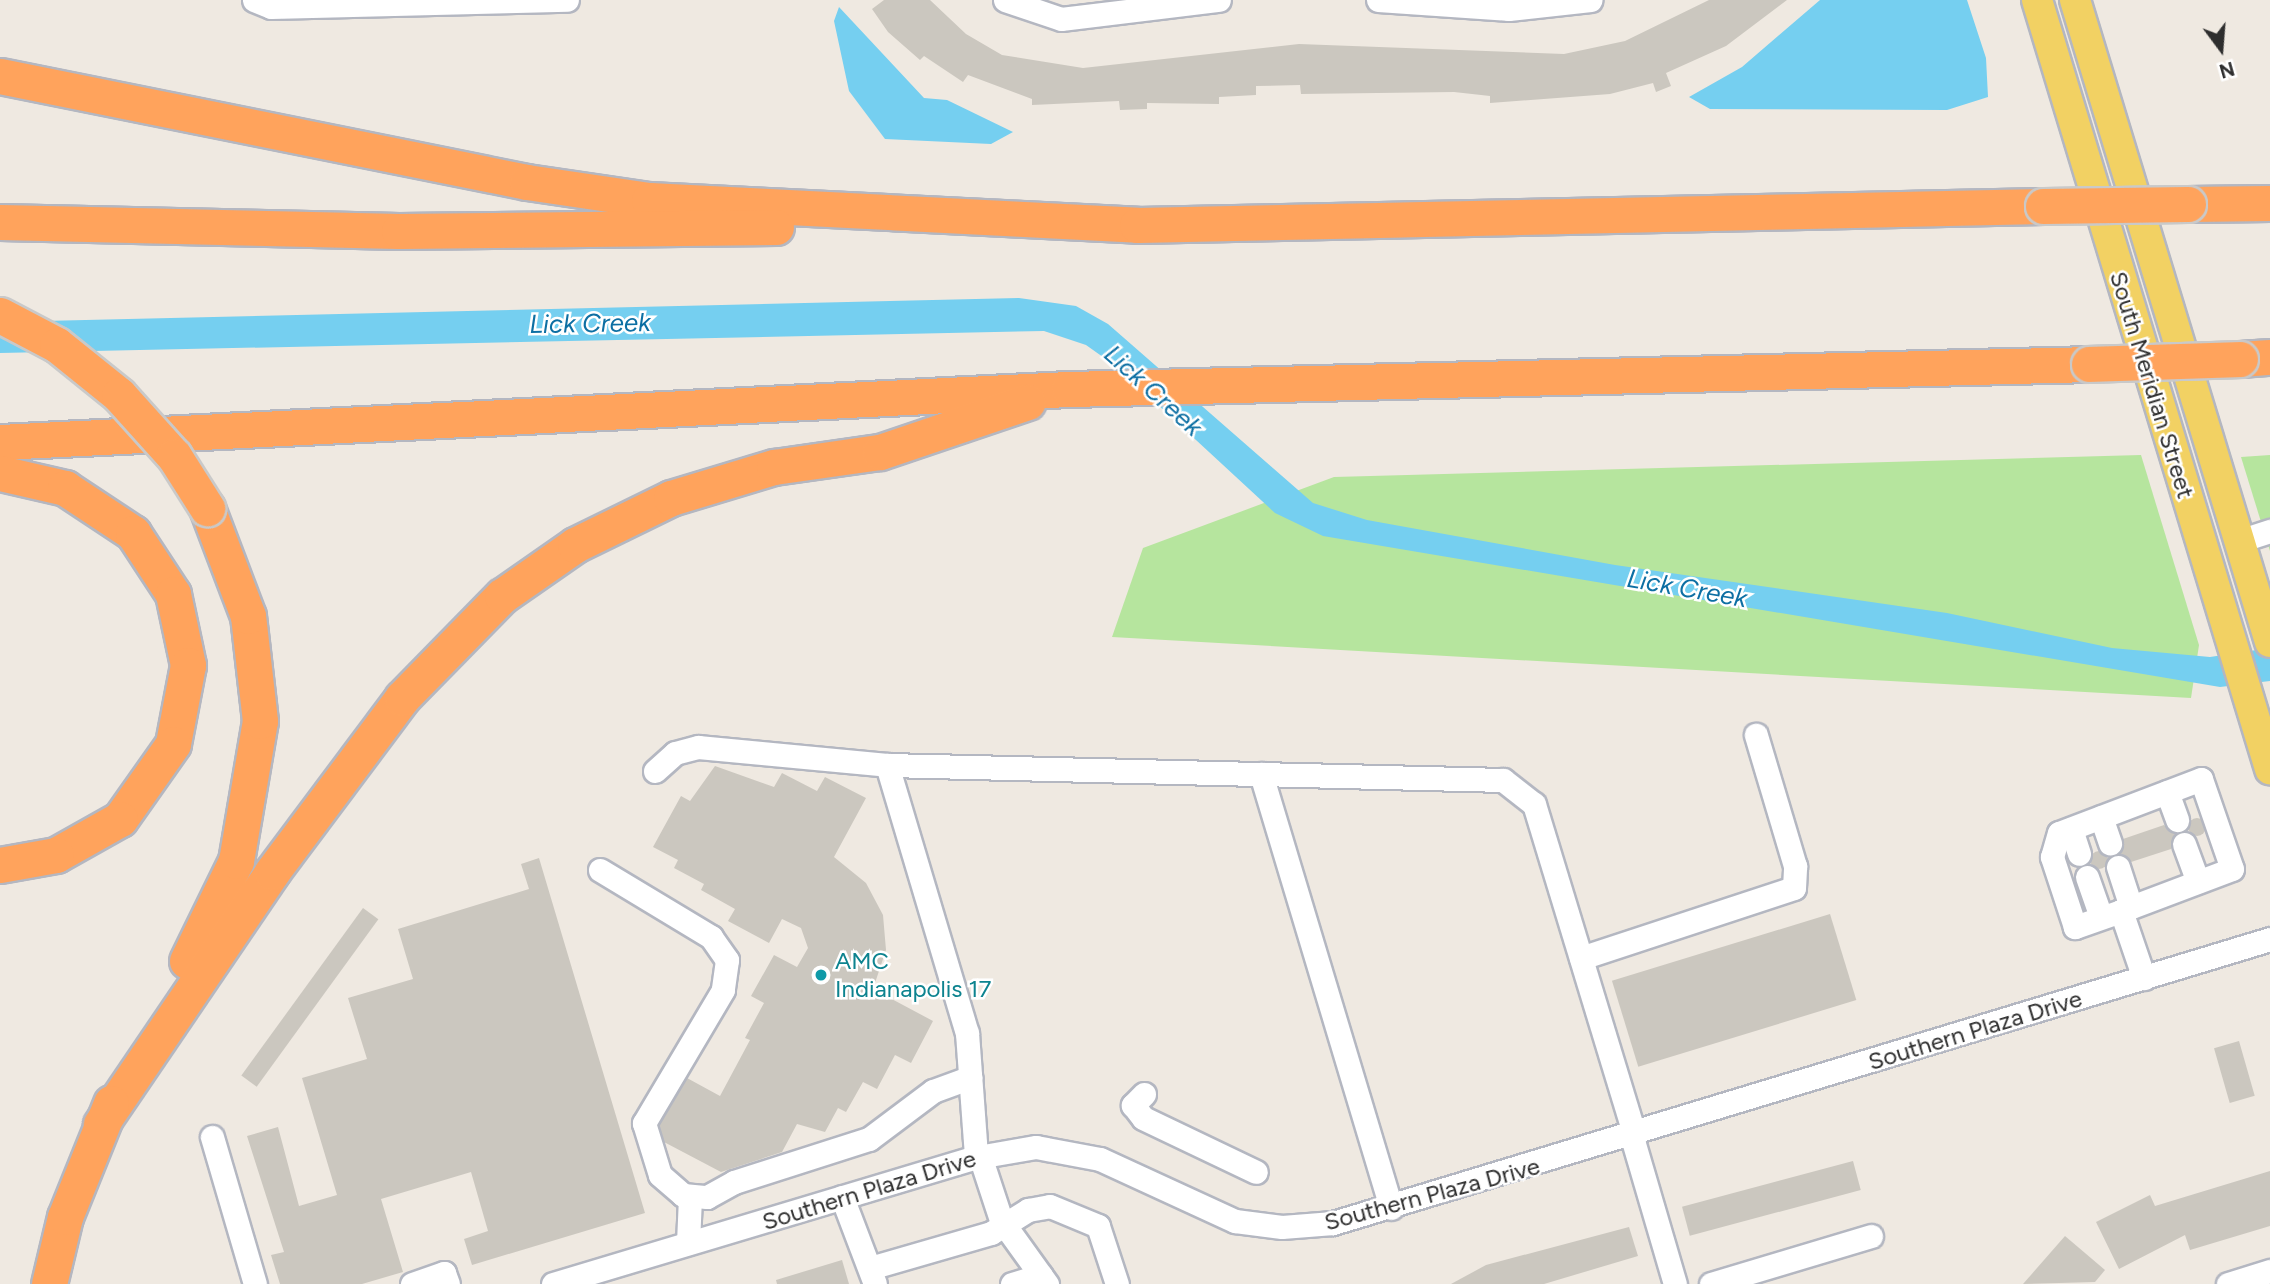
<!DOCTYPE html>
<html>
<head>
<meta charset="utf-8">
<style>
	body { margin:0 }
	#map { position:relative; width:2270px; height:1284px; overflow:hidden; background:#efe9e1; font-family:Figtree,sans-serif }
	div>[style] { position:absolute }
	.green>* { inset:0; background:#b6e59e }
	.water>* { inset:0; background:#75cff0 }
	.building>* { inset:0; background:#cbc7bf; transform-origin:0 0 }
	.round { border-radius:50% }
	.roads { filter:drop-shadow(2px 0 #b4b7c1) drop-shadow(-2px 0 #b4b7c1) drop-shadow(0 2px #b4b7c1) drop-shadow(0 -2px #b4b7c1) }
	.minor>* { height:23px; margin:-11.5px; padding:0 11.5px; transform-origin:11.5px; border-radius:11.5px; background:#fff }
	.major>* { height:30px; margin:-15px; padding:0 15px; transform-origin:15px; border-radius:15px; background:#f2d163 }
	.highway>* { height:35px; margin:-17.5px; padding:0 17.5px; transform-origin:17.5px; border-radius:17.5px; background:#ffa35c }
	.bridges { filter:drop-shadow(2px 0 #c9c9c9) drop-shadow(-2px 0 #c9c9c9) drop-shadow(0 2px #c9c9c9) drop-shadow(0 -2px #c9c9c9) }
	.highway-bridge>* { height:35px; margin:-17.5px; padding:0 17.5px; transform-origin:17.5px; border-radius:17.5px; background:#ffa35c }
	.dots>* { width:19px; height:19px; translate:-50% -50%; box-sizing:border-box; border:4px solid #fff; border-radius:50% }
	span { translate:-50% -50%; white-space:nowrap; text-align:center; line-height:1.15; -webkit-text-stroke:5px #fff; paint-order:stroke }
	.street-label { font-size:24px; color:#2e2e2e }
	.culture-label { font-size:24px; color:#0d838f }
	.left { translate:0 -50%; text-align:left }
	.water-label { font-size:26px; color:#0d6fa3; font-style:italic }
	.north { position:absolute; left:2186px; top:14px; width:70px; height:70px; -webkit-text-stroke:5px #fff; paint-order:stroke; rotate:164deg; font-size:19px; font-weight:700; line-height:28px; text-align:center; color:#2e2e2e }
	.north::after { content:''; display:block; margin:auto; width:24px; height:32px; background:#2e2e2e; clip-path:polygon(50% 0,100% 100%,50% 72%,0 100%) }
</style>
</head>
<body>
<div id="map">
	<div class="green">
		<i style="clip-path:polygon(2141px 455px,2199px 645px,2191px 698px,1112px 637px,1143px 548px,1334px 477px)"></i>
		<i style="clip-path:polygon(2270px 455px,2270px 551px,2241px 457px)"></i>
	</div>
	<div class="water">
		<i style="clip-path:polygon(1820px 0,1967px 0,1986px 58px,1988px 97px,1947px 110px,1710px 109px,1689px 97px,1742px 67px)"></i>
		<i style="clip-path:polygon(839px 7px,924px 98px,947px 100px,1013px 132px,991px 144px,885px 139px,849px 91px,834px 21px)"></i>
		<i style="clip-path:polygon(1019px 298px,1076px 306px,1108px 324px,1313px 503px,1367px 520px,1615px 565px,1947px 613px,2112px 648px,2210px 657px,2270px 648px,2270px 681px,2220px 687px,1323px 536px,1275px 513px,1117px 367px,1086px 345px,1044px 331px,0 353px,0 322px)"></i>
	</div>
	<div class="building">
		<i style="clip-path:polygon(884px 0,930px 0,966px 34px,1002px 55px,1083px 68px,1299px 44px,1564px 54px,1625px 41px,1709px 0,1787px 0,1726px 46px,1666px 73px,1671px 86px,1656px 92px,1653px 83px,1610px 94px,1490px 103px,1490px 96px,1454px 92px,1301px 94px,1300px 85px,1256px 86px,1256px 95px,1219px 97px,1219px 104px,1147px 103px,1147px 109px,1120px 110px,1119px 101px,1032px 105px,1032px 99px,968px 75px,963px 82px,924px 56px,920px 60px,888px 32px,872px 9px)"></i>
		<i style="clip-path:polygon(715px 766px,774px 787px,782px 773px,817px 791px,825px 777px,866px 798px,834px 857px,866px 883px,883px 915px,886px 950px,873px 989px,933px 1021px,911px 1063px,895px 1055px,877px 1089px,863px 1082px,846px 1112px,838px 1108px,825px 1132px,797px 1124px,782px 1152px,721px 1172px,664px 1142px,659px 1125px,687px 1078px,720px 1096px,750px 1040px,745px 1038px,764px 1003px,751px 996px,774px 955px,797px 967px,808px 948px,801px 928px,782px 919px,769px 943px,728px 921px,735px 909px,701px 890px,704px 884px,674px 868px,678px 860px,653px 847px,681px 796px,690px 801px)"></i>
		<i class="round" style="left:2188px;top:818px;width:18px;height:18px"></i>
		<i style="clip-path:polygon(2164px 825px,2175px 834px,2171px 849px,2131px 862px,2119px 853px,2123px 839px)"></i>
		<i class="round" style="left:2090px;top:851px;width:18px;height:18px"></i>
		<i style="clip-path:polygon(539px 858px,645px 1213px,472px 1265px,464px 1239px,488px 1231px,471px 1172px,381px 1199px,403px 1272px,362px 1284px,280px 1284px,271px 1255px,284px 1252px,247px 1136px,278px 1127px,299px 1206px,337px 1195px,302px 1078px,367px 1059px,348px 998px,413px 979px,398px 929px,529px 889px,521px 864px)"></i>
		<i style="left:363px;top:908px;width:19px;height:207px;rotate:36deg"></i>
		<i style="left:1830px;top:914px;width:90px;height:228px;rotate:73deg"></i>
		<i style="left:2239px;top:1041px;width:57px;height:26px;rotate:74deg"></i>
		<i style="left:1853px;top:1161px;width:30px;height:177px;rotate:75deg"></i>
		<i style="clip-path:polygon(2270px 1171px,2270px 1226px,2190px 1250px,2185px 1235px,2119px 1269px,2096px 1222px,2150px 1195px,2155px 1206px)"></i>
		<i style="clip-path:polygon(1629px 1227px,1638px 1256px,1544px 1284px,1451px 1284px,1486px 1265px)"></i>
		<i style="clip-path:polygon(2065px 1236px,2105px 1270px,2095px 1282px,2023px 1284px)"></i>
		<i style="clip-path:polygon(842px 1260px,849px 1284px,777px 1284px,776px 1280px)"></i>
	</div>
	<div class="roads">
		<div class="minor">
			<i style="left:254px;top:0;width:18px;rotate:22deg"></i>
			<i style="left:271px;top:7px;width:296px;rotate:-1.4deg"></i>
			<i style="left:1005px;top:0;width:59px;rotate:18.7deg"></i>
			<i style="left:1061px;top:19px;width:159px;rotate:-6.9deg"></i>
			<i style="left:1378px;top:0;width:131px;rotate:3.9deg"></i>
			<i style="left:1509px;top:9px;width:82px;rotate:-6.3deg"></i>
			<i style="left:2239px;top:541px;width:33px;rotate:-18deg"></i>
			<i style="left:887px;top:765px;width:280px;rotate:73.4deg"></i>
			<i style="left:967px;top:1033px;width:124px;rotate:85.8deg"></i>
			<i style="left:655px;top:771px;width:27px;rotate:-42deg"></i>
			<i style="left:675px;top:753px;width:24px;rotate:-15deg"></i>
			<i style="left:698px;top:747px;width:190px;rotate:5.4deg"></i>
			<i style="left:887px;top:765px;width:616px;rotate:1.39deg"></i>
			<i style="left:1503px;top:780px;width:39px;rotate:38deg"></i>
			<i style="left:1534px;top:804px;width:347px;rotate:73.1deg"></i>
			<i style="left:1261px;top:774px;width:453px;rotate:73.3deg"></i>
			<i style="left:2167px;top:792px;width:30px;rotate:70deg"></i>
			<i style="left:2101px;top:817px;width:28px;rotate:71deg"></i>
			<i style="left:2071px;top:829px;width:26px;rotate:72deg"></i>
			<i style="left:2184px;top:844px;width:40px;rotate:69.8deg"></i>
			<i style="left:2118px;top:867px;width:42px;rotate:72deg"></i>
			<i style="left:600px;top:870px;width:130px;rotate:31.1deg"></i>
			<i style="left:711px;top:937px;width:28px;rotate:55deg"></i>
			<i style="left:727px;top:960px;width:30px;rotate:98deg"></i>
			<i style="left:723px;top:990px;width:155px;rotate:120.7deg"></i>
			<i style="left:644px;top:1123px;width:54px;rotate:72.9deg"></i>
			<i style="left:660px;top:1175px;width:30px;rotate:41deg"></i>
			<i style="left:683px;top:1195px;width:24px;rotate:5deg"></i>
			<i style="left:707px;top:1197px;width:31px;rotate:-29deg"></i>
			<i style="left:734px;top:1182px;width:142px;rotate:-17.7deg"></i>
			<i style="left:869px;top:1139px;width:80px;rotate:-36.9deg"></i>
			<i style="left:933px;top:1091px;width:40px;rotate:-20.2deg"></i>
			<i style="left:2087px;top:877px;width:42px;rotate:70.7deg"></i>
			<i style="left:2121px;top:911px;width:49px;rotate:160.8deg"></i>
			<i style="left:2075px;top:927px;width:74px;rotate:-108.2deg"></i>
			<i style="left:2052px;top:857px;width:25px;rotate:-74deg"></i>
			<i style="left:2059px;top:833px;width:152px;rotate:-20.8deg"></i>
			<i style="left:2201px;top:779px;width:95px;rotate:71deg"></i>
			<i style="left:2232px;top:869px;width:119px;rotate:159.3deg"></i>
			<i style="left:2121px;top:911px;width:71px;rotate:71.1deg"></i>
			<i style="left:1581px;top:958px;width:224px;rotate:-18.2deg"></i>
			<i style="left:1794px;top:888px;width:22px;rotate:-87deg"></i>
			<i style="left:1795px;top:866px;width:137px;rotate:-106.6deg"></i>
			<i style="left:1144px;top:1094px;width:16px;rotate:135deg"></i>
			<i style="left:1133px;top:1105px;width:16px;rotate:52deg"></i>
			<i style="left:1143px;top:1118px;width:125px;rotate:25.5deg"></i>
			<i style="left:212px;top:1137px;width:153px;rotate:73.7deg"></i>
			<i style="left:1632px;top:1137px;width:153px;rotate:73.7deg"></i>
			<i style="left:980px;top:1156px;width:67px;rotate:71.8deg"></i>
			<i style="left:1001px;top:1220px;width:79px;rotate:54.3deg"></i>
			<i style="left:842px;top:1197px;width:93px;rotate:69.2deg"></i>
			<i style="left:688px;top:1243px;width:46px;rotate:-87.5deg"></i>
			<i style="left:870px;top:1268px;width:126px;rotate:-16.1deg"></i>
			<i style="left:991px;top:1233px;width:44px;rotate:-31.9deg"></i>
			<i style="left:1028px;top:1210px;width:22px;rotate:-10deg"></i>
			<i style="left:1050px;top:1206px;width:52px;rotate:22.6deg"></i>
			<i style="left:1098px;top:1226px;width:61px;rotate:71.9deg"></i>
			<i style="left:412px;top:1284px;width:34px;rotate:-19deg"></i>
			<i style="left:444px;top:1273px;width:12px;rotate:70deg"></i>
			<i style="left:553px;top:1284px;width:438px;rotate:-16.7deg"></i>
			<i style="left:972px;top:1158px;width:65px;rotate:-9.8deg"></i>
			<i style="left:1036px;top:1147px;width:65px;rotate:10.6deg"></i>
			<i style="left:1100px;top:1159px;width:149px;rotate:24.7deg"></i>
			<i style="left:1235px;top:1221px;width:47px;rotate:7.3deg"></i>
			<i style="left:1282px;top:1227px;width:51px;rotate:-4.5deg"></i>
			<i style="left:1333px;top:1223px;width:979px;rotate:-16.86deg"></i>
			<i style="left:1012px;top:1284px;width:30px;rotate:-17deg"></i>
			<i style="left:1711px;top:1284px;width:167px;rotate:-16.7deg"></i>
			<i style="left:2228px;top:1284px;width:44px;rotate:-17.2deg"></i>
		</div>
		<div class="major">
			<i style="left:2037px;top:0;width:804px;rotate:73.14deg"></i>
			<i style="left:2075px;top:0;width:671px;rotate:73.1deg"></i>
		</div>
		<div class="highway">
			<i style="left:0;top:76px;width:538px;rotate:11.37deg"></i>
			<i style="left:527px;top:182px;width:123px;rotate:8.4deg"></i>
			<i style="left:649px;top:200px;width:489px;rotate:2.9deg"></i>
			<i style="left:1137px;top:225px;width:906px;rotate:-1.2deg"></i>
			<i style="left:2188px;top:204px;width:82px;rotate:-0.7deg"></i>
			<i style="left:0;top:222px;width:399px;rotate:1.3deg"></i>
			<i style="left:399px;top:231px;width:377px;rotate:-0.6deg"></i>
			<i style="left:2240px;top:359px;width:30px;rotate:-4deg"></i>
			<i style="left:0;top:442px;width:1070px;rotate:-2.84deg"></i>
			<i style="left:1069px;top:389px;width:1020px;rotate:-1.4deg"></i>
			<i style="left:0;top:473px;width:67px;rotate:13deg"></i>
			<i style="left:65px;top:488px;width:82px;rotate:33.5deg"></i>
			<i style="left:133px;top:533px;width:73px;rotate:56.7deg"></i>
			<i style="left:173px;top:594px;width:73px;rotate:78.1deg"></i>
			<i style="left:188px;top:665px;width:80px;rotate:100.8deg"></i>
			<i style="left:173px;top:744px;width:92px;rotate:125.2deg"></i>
			<i style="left:120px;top:819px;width:73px;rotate:150.6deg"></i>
			<i style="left:56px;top:855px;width:57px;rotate:169.9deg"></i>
			<i style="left:187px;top:961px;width:111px;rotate:-63.9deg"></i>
			<i style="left:236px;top:861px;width:142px;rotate:-80.3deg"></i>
			<i style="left:260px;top:721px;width:106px;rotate:-96.5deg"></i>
			<i style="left:248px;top:616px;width:116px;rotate:-110.8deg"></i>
			<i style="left:101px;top:1124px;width:305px;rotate:-55.8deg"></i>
			<i style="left:272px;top:872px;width:217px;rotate:-53.2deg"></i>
			<i style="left:402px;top:698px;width:143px;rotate:-45.6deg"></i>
			<i style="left:502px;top:596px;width:89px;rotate:-34.9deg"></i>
			<i style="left:575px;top:545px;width:107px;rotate:-26.1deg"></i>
			<i style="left:671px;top:498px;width:108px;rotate:-16.8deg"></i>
			<i style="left:774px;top:467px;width:107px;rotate:-8.1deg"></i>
			<i style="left:880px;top:452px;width:156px;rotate:-18.7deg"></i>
			<i style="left:49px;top:1284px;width:69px;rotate:-76.6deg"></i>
			<i style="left:65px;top:1217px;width:123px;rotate:-68deg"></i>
		</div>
	</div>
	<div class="bridges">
		<div class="highway-bridge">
			<i style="left:2043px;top:206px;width:145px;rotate:-0.8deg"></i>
			<i style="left:0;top:315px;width:64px;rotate:27.8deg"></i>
			<i style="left:57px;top:345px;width:80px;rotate:38.9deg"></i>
			<i style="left:119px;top:395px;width:82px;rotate:48deg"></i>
			<i style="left:174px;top:456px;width:62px;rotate:57.6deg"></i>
			<i style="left:2089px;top:364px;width:151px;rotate:-1.9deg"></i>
		</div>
	</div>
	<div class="dots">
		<i style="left:821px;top:975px;background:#0f9aa8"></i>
	</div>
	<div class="street-label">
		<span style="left:2152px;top:385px;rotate:73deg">South Meridian Street</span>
		<span style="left:1975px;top:1030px;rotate:-17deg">Southern Plaza Drive</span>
		<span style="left:869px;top:1190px;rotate:-17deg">Southern Plaza Drive</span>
		<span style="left:1432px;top:1194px;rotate:-15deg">Southern Plaza Drive</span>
	</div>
	<div class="culture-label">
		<span class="left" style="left:835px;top:975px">AMC<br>Indianapolis 17</span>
	</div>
	<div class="water-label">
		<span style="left:590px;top:324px;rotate:-1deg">Lick Creek</span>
		<span style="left:1153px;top:391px;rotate:42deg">Lick Creek</span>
		<span style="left:1687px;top:589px;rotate:10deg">Lick Creek</span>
	</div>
	<div class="north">N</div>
</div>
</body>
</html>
